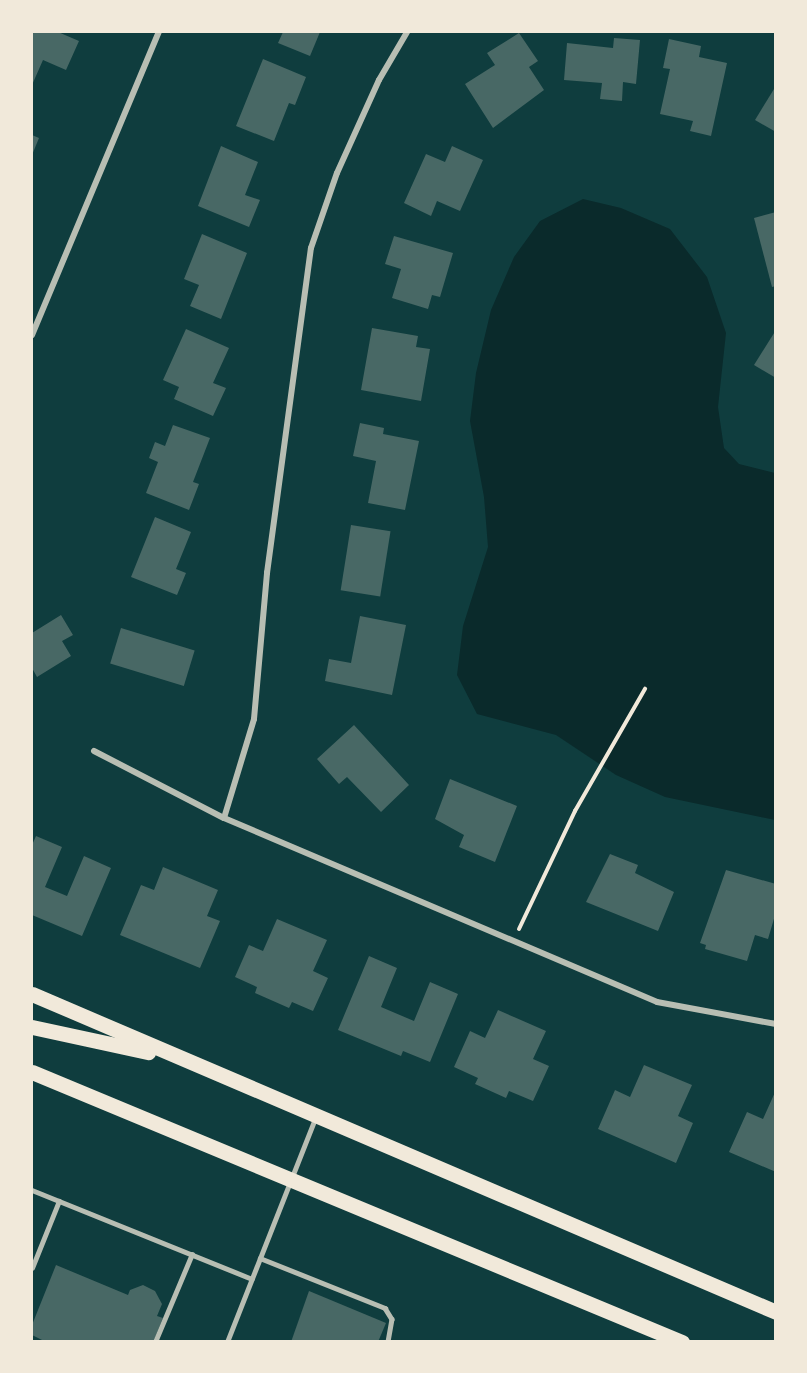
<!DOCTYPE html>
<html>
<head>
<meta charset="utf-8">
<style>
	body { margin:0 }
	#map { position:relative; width:807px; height:1373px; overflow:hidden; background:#0f3d3e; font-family:Commissioner,sans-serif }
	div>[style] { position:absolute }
	.water>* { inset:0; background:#0a2a2b }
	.building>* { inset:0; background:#486865; transform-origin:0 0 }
	.path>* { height:4px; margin:-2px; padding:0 2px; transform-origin:2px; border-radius:2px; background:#f1e9da }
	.service>* { height:4.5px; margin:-2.25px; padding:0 2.25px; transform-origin:2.25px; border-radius:2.25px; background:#b8beb3 }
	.minor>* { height:6px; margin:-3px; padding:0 3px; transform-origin:3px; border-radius:3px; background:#b8beb3 }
	.primary>* { height:15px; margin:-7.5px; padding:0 7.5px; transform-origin:7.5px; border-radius:7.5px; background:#f1e9da }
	span { translate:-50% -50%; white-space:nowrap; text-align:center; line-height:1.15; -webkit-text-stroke:6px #f1e9da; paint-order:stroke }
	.frame { position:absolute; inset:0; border:33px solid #f1e9da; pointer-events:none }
</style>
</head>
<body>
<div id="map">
	<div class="water">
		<i style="clip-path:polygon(583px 199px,621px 208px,670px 229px,707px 277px,726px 333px,718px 407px,724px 448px,739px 464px,775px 473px,775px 820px,665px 797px,616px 775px,556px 735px,477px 714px,457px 675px,463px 626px,488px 547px,484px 497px,470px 421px,476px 373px,491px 310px,514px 257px,540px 221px)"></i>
	</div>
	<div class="building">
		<i style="clip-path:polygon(32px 32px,58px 32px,79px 41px,66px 70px,43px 60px,32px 85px)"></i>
		<i style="clip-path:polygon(283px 32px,320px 32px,310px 56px,278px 43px)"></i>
		<i style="clip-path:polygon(519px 33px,538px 61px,529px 67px,544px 90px,493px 128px,465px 84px,495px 65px,487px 53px)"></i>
		<i style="clip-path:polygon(614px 38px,640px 40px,636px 84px,623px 82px,622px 101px,600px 99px,602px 83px,564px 80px,567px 43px,613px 48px)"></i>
		<i style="clip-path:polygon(669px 39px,701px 46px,699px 57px,727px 63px,711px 136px,690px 131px,693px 121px,660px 114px,670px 69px,663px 68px)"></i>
		<i style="clip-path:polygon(263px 59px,306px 77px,295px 105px,289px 103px,274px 141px,236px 126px)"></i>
		<i style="clip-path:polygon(774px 89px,776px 90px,776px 132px,755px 120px)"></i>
		<i style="clip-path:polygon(32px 135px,39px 138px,32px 155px)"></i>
		<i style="clip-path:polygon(221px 146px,258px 162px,245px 195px,260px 200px,249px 227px,198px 206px)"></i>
		<i style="clip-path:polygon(452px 146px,483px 160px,460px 211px,437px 201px,431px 216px,404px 203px,426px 154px,445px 162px)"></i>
		<i style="clip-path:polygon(776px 212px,776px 286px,772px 287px,754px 218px)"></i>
		<i style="clip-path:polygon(202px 234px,247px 253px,221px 319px,190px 306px,199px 285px,184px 279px)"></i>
		<i style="clip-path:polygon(394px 236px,453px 253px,440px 297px,432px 295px,428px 309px,392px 298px,401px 269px,385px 264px)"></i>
		<i style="clip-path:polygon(372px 328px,418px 336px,416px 347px,430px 349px,421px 401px,361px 390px)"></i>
		<i style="clip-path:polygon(186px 329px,229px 348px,213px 383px,226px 388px,213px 416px,174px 399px,179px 387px,163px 380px)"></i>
		<i style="clip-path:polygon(776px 330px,776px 378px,754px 365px)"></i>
		<i style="clip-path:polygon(360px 423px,384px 428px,383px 434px,419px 441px,405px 510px,368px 503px,376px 461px,353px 456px)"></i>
		<i style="clip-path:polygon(173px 425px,210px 438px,193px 482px,199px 484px,189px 510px,146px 493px,158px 462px,149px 458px,155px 442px,165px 446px)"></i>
		<i style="clip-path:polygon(155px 517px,191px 532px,176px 569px,186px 573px,177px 595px,131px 577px)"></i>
		<i style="left:351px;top:525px;width:40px;height:66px;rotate:9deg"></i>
		<i style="clip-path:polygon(61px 615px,73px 635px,62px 641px,71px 656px,37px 677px,32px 668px,32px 633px)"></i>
		<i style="clip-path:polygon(360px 616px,406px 625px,392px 695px,325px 681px,329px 659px,351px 663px)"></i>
		<i style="left:121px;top:628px;width:77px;height:37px;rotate:17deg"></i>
		<i style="clip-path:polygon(354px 725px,409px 785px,381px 812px,347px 777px,339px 784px,317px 759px)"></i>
		<i style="clip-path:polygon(450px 779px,517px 806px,495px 862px,459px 847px,464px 835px,435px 819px)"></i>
		<i style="clip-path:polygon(36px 836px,62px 847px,45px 887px,67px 896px,84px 856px,111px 868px,82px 936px,32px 915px,32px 845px)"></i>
		<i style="clip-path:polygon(610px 854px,638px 865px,635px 873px,674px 892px,658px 931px,586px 902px)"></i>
		<i style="clip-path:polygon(163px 867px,218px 890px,207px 916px,220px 921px,200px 968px,120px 935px,141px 885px,154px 890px)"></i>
		<i style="clip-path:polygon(726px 870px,776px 884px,776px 912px,768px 939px,755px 935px,747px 961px,705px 949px,706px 945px,700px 943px)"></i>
		<i style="clip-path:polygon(277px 919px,327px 940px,313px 971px,328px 978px,313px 1011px,292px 1002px,289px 1008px,255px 993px,257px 987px,235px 977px,249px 945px,263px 951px)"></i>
		<i style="clip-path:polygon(369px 956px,397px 968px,381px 1007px,414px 1021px,430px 982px,458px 994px,430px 1062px,403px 1051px,401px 1056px,338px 1030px)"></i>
		<i style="clip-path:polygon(498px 1010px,546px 1031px,533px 1059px,549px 1066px,533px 1101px,509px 1091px,506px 1098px,475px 1084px,478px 1078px,454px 1067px,470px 1031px,485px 1038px)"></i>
		<i style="clip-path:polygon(644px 1065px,692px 1085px,678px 1116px,693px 1123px,676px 1163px,598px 1129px,615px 1090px,630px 1097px)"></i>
		<i style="clip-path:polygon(776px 1090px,776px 1172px,729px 1152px,747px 1112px,763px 1119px)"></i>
		<i style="clip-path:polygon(56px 1265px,128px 1295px,130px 1290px,143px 1285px,155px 1291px,162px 1304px,157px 1316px,163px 1318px,154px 1340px,46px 1342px,32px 1335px,32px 1325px)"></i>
		<i style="clip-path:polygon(309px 1291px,386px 1323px,378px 1342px,291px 1342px)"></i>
	</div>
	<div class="path">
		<i style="left:519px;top:929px;width:131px;rotate:-64.6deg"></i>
		<i style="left:575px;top:811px;width:141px;rotate:-60.2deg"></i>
	</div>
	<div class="service">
		<i style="left:32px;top:1190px;width:237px;rotate:22deg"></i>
		<i style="left:260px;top:1258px;width:135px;rotate:21.8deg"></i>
		<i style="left:385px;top:1308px;width:13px;rotate:58deg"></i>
		<i style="left:392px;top:1319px;width:23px;rotate:100deg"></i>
		<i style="left:32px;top:1268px;width:72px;rotate:-68.1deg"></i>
		<i style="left:155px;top:1342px;width:95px;rotate:-67.2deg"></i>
		<i style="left:227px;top:1342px;width:240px;rotate:-68.5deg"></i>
	</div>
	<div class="minor">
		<i style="left:32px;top:335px;width:329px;rotate:-67.3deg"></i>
		<i style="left:94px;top:751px;width:146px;rotate:27.3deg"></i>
		<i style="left:224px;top:818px;width:470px;rotate:23deg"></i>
		<i style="left:657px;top:1002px;width:121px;rotate:10.5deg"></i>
		<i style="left:224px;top:818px;width:103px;rotate:-73.1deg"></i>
		<i style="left:254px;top:719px;width:147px;rotate:-84.9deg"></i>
		<i style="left:267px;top:573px;width:328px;rotate:-82.3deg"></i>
		<i style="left:311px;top:248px;width:79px;rotate:-70.9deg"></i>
		<i style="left:337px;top:173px;width:102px;rotate:-65.7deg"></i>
		<i style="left:379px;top:80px;width:56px;rotate:-59.7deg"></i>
	</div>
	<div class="primary">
		<i style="left:32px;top:994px;width:809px;rotate:23.14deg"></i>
		<i style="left:32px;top:1027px;width:119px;rotate:12.2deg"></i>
		<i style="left:32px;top:1072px;width:704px;rotate:22.56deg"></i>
	</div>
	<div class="frame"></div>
</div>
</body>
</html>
